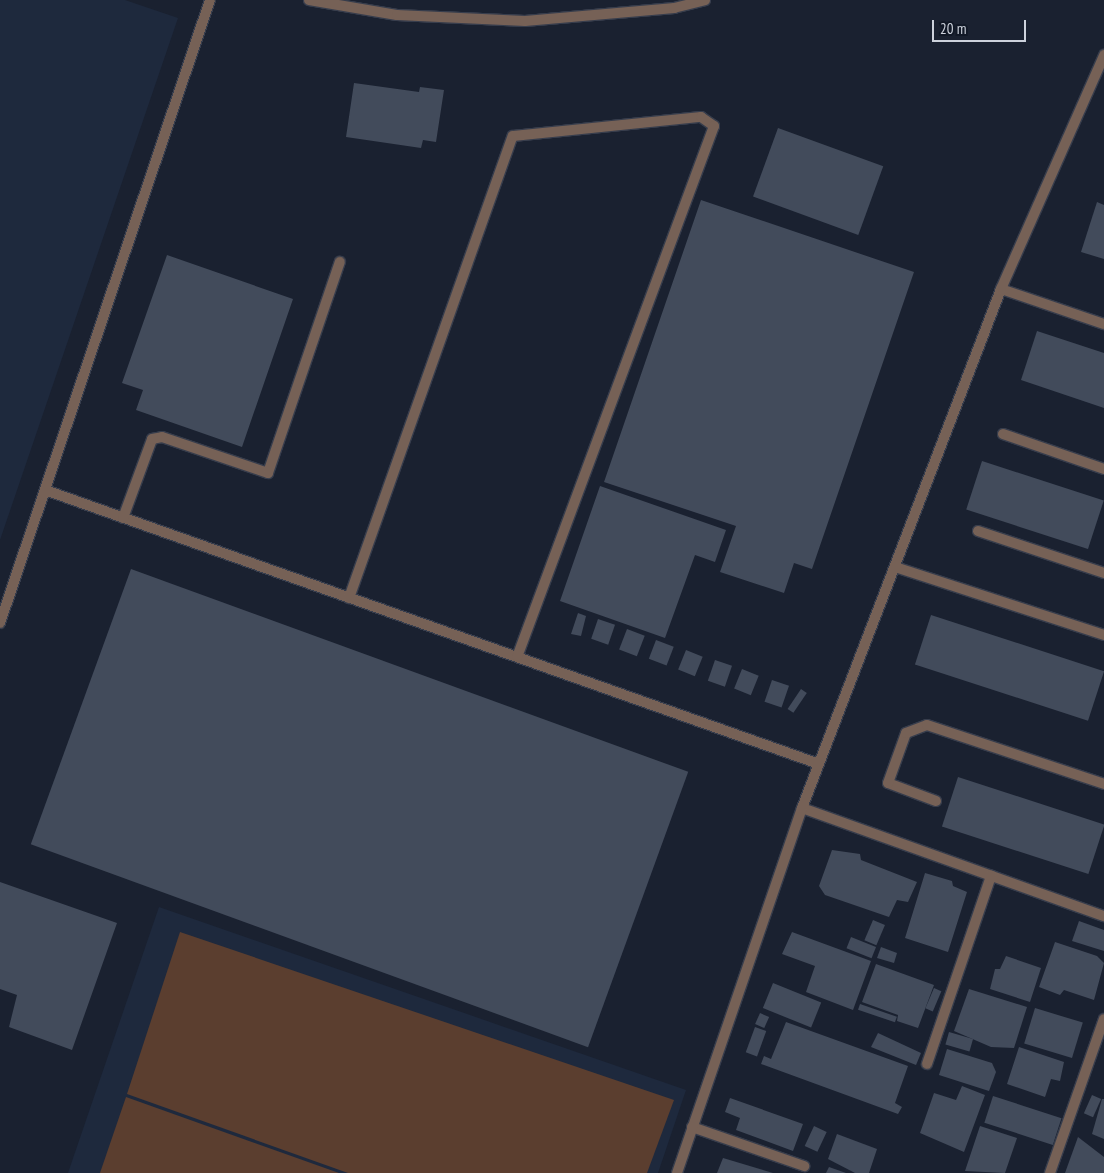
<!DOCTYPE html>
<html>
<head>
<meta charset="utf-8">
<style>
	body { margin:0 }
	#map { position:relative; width:1104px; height:1173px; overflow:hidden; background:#1a2130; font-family:"PT Sans Narrow",sans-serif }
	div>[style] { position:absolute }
	.built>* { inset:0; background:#1e293d }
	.green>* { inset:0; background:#5b3e2f }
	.building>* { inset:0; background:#424b5b; transform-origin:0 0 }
	.roads { filter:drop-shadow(1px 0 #373d4c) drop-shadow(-1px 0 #373d4c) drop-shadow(0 1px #373d4c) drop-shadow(0 -1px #373d4c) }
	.service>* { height:10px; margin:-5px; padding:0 5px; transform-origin:5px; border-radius:5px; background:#766156 }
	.minor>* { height:10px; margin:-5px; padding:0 5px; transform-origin:5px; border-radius:5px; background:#766156 }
	.tertiary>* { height:10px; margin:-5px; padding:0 5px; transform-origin:5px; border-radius:5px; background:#766156 }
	span { translate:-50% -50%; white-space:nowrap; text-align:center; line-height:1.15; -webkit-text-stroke:4px #111826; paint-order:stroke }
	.scale { position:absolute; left:932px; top:20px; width:94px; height:22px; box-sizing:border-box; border:2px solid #cdd2dc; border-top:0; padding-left:6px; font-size:15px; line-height:18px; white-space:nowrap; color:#cdd2dc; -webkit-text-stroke:4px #111826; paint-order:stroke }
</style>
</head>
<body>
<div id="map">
	<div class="built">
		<i style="clip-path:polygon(0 0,125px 0,178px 18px,0 540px)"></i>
		<i style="clip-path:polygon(159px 907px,686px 1090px,658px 1173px,68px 1173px)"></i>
	</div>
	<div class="green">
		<i style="clip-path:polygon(180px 932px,674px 1100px,647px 1173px,348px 1173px,127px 1094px)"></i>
		<i style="clip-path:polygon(126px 1097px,339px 1173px,100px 1173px)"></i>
	</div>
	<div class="building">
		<i style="clip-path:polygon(354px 83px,419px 92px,420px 87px,444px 90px,436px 142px,423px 140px,421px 148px,346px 137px)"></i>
		<i style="left:778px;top:128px;width:112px;height:73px;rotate:20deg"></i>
		<i style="clip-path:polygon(701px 200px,914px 272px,812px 569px,794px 563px,784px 593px,720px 572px,736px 526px,604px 482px)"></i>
		<i style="clip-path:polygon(1097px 202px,1104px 205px,1104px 259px,1081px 252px)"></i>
		<i style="clip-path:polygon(167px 255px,293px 299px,242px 447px,136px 410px,143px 390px,122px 383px)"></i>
		<i style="clip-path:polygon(1037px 331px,1104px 353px,1104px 408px,1021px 380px)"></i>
		<i style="left:982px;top:461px;width:128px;height:51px;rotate:18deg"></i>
		<i style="clip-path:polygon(600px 486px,726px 530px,715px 562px,695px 555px,665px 638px,560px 601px)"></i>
		<i style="left:131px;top:569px;width:593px;height:293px;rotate:20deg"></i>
		<i style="clip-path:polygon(578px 613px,586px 616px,581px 636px,571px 634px)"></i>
		<i style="left:931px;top:615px;width:182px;height:52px;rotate:18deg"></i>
		<i style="left:598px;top:619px;width:18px;height:21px;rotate:19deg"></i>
		<i style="left:627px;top:629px;width:19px;height:22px;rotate:21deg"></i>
		<i style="left:656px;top:640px;width:19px;height:20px;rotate:21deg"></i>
		<i style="left:686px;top:650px;width:18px;height:21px;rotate:22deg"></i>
		<i style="left:715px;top:660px;width:18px;height:22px;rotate:19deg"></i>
		<i style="left:742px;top:669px;width:18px;height:21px;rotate:22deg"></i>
		<i style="left:772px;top:680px;width:18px;height:23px;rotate:19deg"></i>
		<i style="left:801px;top:689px;width:7px;height:24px;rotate:34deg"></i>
		<i style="left:958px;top:777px;width:154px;height:52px;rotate:18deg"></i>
		<i style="clip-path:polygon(832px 850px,860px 854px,861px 860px,917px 882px,908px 902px,897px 900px,889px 917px,825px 895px,819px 886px)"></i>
		<i style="clip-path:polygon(925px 873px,952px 881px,953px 886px,967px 892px,948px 952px,905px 938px)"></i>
		<i style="clip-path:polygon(0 882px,117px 923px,72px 1050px,9px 1027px,17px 995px,0 989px)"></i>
		<i style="left:873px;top:920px;width:13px;height:22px;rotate:23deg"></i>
		<i style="clip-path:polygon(1079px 921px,1104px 930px,1104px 951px,1072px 941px)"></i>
		<i style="clip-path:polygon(792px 932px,871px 961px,853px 1010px,806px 992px,815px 966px,782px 954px)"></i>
		<i style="left:851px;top:937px;width:27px;height:12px;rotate:22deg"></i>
		<i style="clip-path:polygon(1055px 942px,1097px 956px,1104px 963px,1094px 1000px,1064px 990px,1060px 995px,1039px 987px)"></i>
		<i style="clip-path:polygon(881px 947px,897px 953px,894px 963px,877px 958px)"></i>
		<i style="clip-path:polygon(1006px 956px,1041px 968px,1030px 1002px,990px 989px,995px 969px,1000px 969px)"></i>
		<i style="clip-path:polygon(876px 964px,934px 985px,918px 1028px,897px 1021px,898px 1015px,862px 1002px)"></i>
		<i style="left:773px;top:983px;width:52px;height:27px;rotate:22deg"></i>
		<i style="left:934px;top:988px;width:8px;height:22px;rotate:23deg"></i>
		<i style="clip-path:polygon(969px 989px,1027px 1007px,1014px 1048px,991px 1047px,954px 1031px)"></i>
		<i style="left:860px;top:1004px;width:39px;height:6px;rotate:19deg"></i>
		<i style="left:1035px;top:1008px;width:50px;height:37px;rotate:17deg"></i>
		<i style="left:760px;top:1013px;width:10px;height:12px;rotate:24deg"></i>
		<i style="clip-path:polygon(786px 1022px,908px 1066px,895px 1103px,902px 1107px,898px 1114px,761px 1064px,764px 1056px,771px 1059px)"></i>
		<i style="left:755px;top:1027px;width:12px;height:27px;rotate:20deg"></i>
		<i style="left:949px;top:1032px;width:25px;height:13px;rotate:16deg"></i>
		<i style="clip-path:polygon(878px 1033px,921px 1053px,916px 1065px,871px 1047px)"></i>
		<i style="clip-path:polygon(1019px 1047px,1064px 1062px,1060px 1081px,1051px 1079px,1045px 1097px,1007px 1084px)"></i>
		<i style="clip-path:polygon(947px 1049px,992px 1063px,996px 1072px,989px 1091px,939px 1075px)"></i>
		<i style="clip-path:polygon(962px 1086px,985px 1095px,964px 1152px,920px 1133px,934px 1093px,956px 1100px)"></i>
		<i style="left:1092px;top:1095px;width:10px;height:20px;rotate:24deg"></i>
		<i style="left:993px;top:1096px;width:72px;height:28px;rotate:18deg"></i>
		<i style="clip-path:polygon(730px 1098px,803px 1124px,793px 1151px,736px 1130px,740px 1118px,725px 1112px)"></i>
		<i style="clip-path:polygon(1102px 1099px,1104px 1099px,1104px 1139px,1092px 1134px)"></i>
		<i style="left:814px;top:1126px;width:14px;height:22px;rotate:25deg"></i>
		<i style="clip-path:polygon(980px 1126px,1017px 1138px,1005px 1173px,965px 1171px)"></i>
		<i style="clip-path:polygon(837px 1134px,877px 1149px,869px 1173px,855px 1173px,828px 1159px)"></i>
		<i style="clip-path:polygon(1078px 1137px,1104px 1157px,1104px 1173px,1065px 1173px)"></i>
		<i style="clip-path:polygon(723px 1158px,773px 1173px,717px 1173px)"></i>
		<i style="clip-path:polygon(829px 1167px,846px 1173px,826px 1173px)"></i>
	</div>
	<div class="roads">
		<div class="service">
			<i style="left:1001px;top:289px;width:109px;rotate:18.8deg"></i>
			<i style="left:1003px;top:434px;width:107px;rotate:19.1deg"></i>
			<i style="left:45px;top:490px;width:821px;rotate:19.49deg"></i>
			<i style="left:123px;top:518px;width:84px;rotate:-69.8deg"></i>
			<i style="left:152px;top:439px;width:10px;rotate:-11deg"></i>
			<i style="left:162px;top:437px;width:112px;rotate:18.8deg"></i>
			<i style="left:268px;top:473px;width:223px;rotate:-71.2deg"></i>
			<i style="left:978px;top:531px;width:133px;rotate:18.4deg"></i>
			<i style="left:895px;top:567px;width:220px;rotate:18deg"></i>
			<i style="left:349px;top:598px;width:490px;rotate:-70.5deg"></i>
			<i style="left:513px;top:136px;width:189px;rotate:-5.8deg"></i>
			<i style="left:701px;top:117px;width:16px;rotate:35deg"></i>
			<i style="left:714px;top:126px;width:566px;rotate:110.35deg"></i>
			<i style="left:936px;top:801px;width:51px;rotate:-159.4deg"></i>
			<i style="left:888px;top:783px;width:53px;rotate:-70.2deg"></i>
			<i style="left:906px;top:733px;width:22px;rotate:-21deg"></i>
			<i style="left:927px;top:725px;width:187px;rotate:18.4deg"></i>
		</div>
		<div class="minor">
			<i style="left:309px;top:0;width:89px;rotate:9.7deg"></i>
			<i style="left:397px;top:15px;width:128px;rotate:2.7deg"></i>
			<i style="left:525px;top:21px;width:150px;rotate:-5deg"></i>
			<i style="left:674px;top:8px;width:32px;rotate:-14deg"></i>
			<i style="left:0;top:623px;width:657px;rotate:-71.37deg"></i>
			<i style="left:802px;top:808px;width:321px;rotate:19.7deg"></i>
			<i style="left:927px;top:1064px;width:199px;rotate:-71.2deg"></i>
			<i style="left:692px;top:1127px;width:119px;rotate:19.2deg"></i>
			<i style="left:1050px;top:1173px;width:163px;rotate:-70.7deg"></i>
		</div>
		<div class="tertiary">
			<i style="left:677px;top:1173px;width:386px;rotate:-71.1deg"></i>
			<i style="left:802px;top:808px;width:556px;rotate:-69.02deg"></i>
			<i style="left:1001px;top:289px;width:256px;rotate:-66.2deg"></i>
		</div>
	</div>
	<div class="scale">20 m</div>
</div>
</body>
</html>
